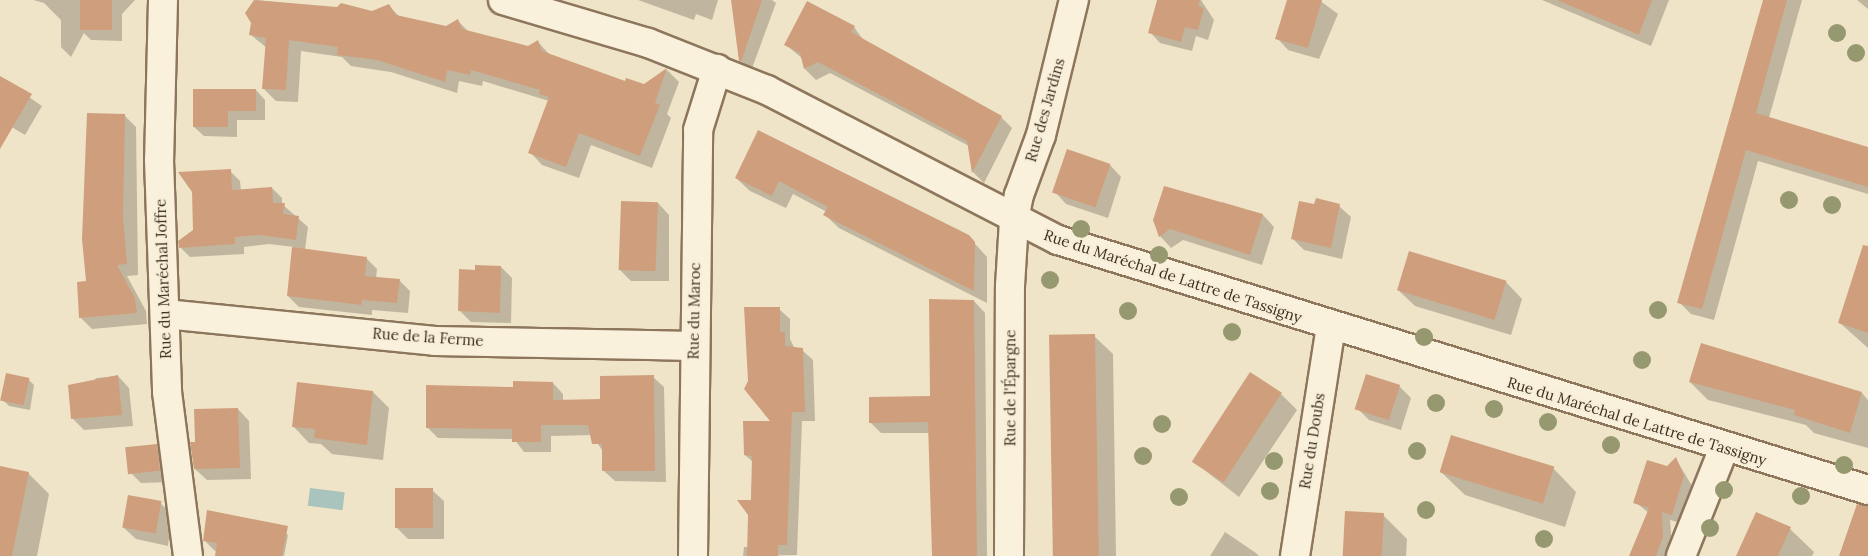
<!DOCTYPE html>
<html>
<head>
<meta charset="utf-8">
<style>
	body { margin:0 }
	#map { position:relative; width:1868px; height:556px; overflow:hidden; background:#f0e4c8; font-family:Lora,serif }
	div>[style] { position:absolute }
	.water>* { inset:0; background:#a9c4bc; transform-origin:0 0 }
	.shadow>* { inset:0; background:#0003 }
	.building>* { inset:0; background:#cf9f7d; transform-origin:0 0 }
	.roads { filter:drop-shadow(2px 0 #8d765c) drop-shadow(-2px 0 #8d765c) drop-shadow(0 2px #8d765c) drop-shadow(0 -2px #8d765c) }
	.minor>* { height:28px; margin:-14px; padding:0 14px; transform-origin:14px; border-radius:14px; background:#faf1dc }
	.trees>* { width:18px; height:18px; margin:-9px; border-radius:50%; background:#96986f }
	span { translate:-50% -50%; white-space:nowrap; text-align:center; line-height:1.15; -webkit-text-stroke:4.5px #f7eed8; paint-order:stroke }
	.street-label { font-size:15px; color:#3d2e20 }
</style>
</head>
<body>
<div id="map">
	<div class="water">
		<i style="left:310px;top:488px;width:35px;height:18px;rotate:7deg"></i>
	</div>
	<div class="shadow">
		<i style="clip-path:polygon(33px 0,135px 0,122px 14px,122px 41px,91px 40px,84px 33px,71px 57px,61px 47px,61px 20px,44px 3px)"></i>
		<i style="clip-path:polygon(256px 0,373px 12px,389px 6px,400px 17px,446px 28px,457px 20px,470px 33px,528px 48px,538px 42px,551px 56px,626px 83px,644px 86px,667px 70px,679px 82px,667px 114px,671px 118px,652px 168px,591px 145px,579px 178px,542px 165px,530px 152px,549px 101px,483px 81px,482px 86px,459px 81px,457px 93px,391px 72px,351px 66px,342px 57px,301px 51px,298px 102px,276px 101px,263px 88px,267px 48px,251px 35px)"></i>
		<i style="clip-path:polygon(638px 0,718px 0,712px 20px,696px 14px,694px 20px)"></i>
		<i style="clip-path:polygon(733px 0,772px 0,776px 3px,751px 71px,740px 60px)"></i>
		<i style="clip-path:polygon(1159px 0,1201px 0,1214px 20px,1208px 40px,1196px 36px,1192px 51px,1160px 43px,1150px 32px)"></i>
		<i style="clip-path:polygon(1288px 0,1319px 0,1338px 14px,1319px 59px,1288px 50px,1277px 38px)"></i>
		<i style="clip-path:polygon(1542px 0,1669px 0,1651px 46px)"></i>
		<i style="clip-path:polygon(1764px 0,1802px 0,1769px 118px,1868px 149px,1868px 194px,1758px 161px,1714px 320px,1691px 314px,1679px 302px)"></i>
		<i style="clip-path:polygon(1857px 0,1868px 0,1868px 9px)"></i>
		<i style="clip-path:polygon(854px 27px,864px 41px,1001px 117px,1012px 128px,984px 183px,973px 172px,969px 146px,830px 73px,816px 80px,805px 69px,803px 59px,786px 45px)"></i>
		<i style="clip-path:polygon(0 77px,42px 106px,25px 135px,0 120px)"></i>
		<i style="clip-path:polygon(256px 90px,265px 100px,265px 120px,237px 120px,237px 137px,204px 136px,194px 127px)"></i>
		<i style="clip-path:polygon(124px 115px,136px 127px,138px 275px,127px 276px,146px 311px,147px 324px,92px 329px,81px 318px)"></i>
		<i style="clip-path:polygon(758px 132px,968px 236px,987px 257px,987px 303px,839px 228px,825px 215px,827px 212px,793px 194px,786px 208px,750px 191px,736px 178px)"></i>
		<i style="clip-path:polygon(1110px 165px,1121px 177px,1108px 218px,1066px 204px,1055px 192px)"></i>
		<i style="clip-path:polygon(230px 171px,240px 181px,241px 191px,272px 188px,282px 198px,282px 204px,308px 227px,305px 250px,367px 259px,377px 269px,376px 278px,399px 280px,410px 291px,408px 313px,372px 310px,372px 315px,299px 307px,288px 296px,294px 247px,269px 244px,244px 247px,244px 254px,190px 257px,180px 247px,195px 231px)"></i>
		<i style="clip-path:polygon(1222px 202px,1263px 215px,1274px 227px,1262px 265px,1183px 240px,1171px 248px,1160px 236px,1154px 220px,1221px 207px)"></i>
		<i style="clip-path:polygon(658px 203px,669px 215px,669px 281px,631px 281px,619px 269px)"></i>
		<i style="clip-path:polygon(1316px 206px,1339px 206px,1351px 217px,1342px 259px,1304px 250px,1293px 239px)"></i>
		<i style="clip-path:polygon(1868px 249px,1868px 348px,1840px 323px)"></i>
		<i style="clip-path:polygon(501px 267px,512px 278px,511px 323px,471px 322px,460px 311px,476px 272px)"></i>
		<i style="clip-path:polygon(1506px 282px,1522px 299px,1511px 335px,1415px 306px,1398px 290px)"></i>
		<i style="clip-path:polygon(974px 301px,985px 313px,987px 556px,933px 556px,930px 433px,881px 433px,870px 422px,931px 397px)"></i>
		<i style="clip-path:polygon(779px 309px,790px 319px,790px 339px,795px 349px,802px 350px,813px 360px,815px 421px,802px 421px,797px 555px,743px 556px,744px 547px,748px 547px,753px 462px,745px 455px,774px 422px)"></i>
		<i style="clip-path:polygon(1094px 336px,1113px 354px,1116px 556px,1053px 556px)"></i>
		<i style="clip-path:polygon(1702px 345px,1862px 393px,1868px 400px,1868px 448px,1814px 433px,1806px 425px,1708px 400px,1690px 382px)"></i>
		<i style="clip-path:polygon(118px 376px,129px 388px,133px 426px,84px 430px,73px 419px,96px 378px)"></i>
		<i style="clip-path:polygon(653px 377px,664px 387px,666px 482px,615px 481px,604px 471px,604px 453px,592px 435px,551px 436px,551px 452px,524px 452px,514px 439px,438px 438px,427px 427px,514px 388px,553px 383px,563px 394px,563px 401px,601px 401px)"></i>
		<i style="clip-path:polygon(28px 379px,34px 385px,30px 410px,9px 406px,3px 400px)"></i>
		<i style="clip-path:polygon(1399px 386px,1411px 398px,1401px 430px,1369px 420px,1357px 408px)"></i>
		<i style="clip-path:polygon(373px 392px,389px 408px,383px 460px,332px 454px,321px 444px,309px 443px,293px 426px)"></i>
		<i style="clip-path:polygon(1281px 394px,1297px 410px,1239px 497px,1193px 461px)"></i>
		<i style="clip-path:polygon(238px 409px,249px 421px,251px 479px,207px 480px,195px 469px)"></i>
		<i style="clip-path:polygon(156px 446px,168px 457px,171px 482px,141px 483px,129px 471px)"></i>
		<i style="clip-path:polygon(1676px 459px,1692px 486px,1681px 523px,1670px 520px,1672px 547px,1668px 556px,1631px 556px,1649px 513px,1635px 502px)"></i>
		<i style="clip-path:polygon(0 467px,28px 473px,49px 494px,37px 556px,0 556px)"></i>
		<i style="clip-path:polygon(1553px 468px,1576px 492px,1565px 527px,1465px 495px,1441px 472px)"></i>
		<i style="clip-path:polygon(432px 490px,444px 501px,444px 539px,408px 539px,396px 527px)"></i>
		<i style="clip-path:polygon(160px 503px,172px 514px,168px 546px,136px 539px,124px 528px)"></i>
		<i style="clip-path:polygon(1756px 514px,1790px 529px,1814px 552px,1812px 556px,1738px 556px)"></i>
		<i style="clip-path:polygon(1383px 515px,1407px 539px,1406px 556px,1344px 556px)"></i>
		<i style="clip-path:polygon(278px 525px,288px 535px,284px 556px,230px 556px,235px 555px,215px 551px,204px 540px)"></i>
		<i style="clip-path:polygon(1225px 532px,1256px 553px,1259px 556px,1210px 556px)"></i>
	</div>
	<div class="building">
		<i style="left:80px;top:0;width:32px;height:30px"></i>
		<i style="clip-path:polygon(254px 0,337px 7px,341px 3px,372px 11px,389px 4px,396px 15px,446px 26px,458px 19px,462px 29px,528px 46px,538px 40px,542px 51px,625px 81px,626px 78px,644px 84px,667px 68px,655px 103px,660px 105px,640px 156px,579px 133px,566px 167px,528px 153px,549px 97px,539px 94px,540px 90px,471px 70px,470px 75px,447px 70px,445px 82px,377px 60px,337px 55px,338px 47px,289px 40px,286px 90px,262px 89px,266px 38px,249px 35px,251px 23px,245px 13px)"></i>
		<i style="clip-path:polygon(731px 0,762px 0,741px 62px,739px 61px)"></i>
		<i style="clip-path:polygon(1157px 0,1200px 0,1198px 6px,1204px 8px,1198px 30px,1185px 27px,1181px 42px,1148px 33px)"></i>
		<i style="clip-path:polygon(1287px 0,1322px 0,1308px 48px,1275px 39px)"></i>
		<i style="clip-path:polygon(1557px 0,1652px 0,1639px 35px)"></i>
		<i style="clip-path:polygon(1763px 0,1787px 0,1756px 113px,1868px 147px,1868px 187px,1746px 150px,1702px 309px,1677px 303px)"></i>
		<i style="clip-path:polygon(807px 1px,855px 26px,851px 32px,1002px 116px,972px 173px,967px 141px,818px 62px,804px 69px,800px 53px,784px 45px)"></i>
		<i style="clip-path:polygon(0 76px,32px 94px,0 149px)"></i>
		<i style="clip-path:polygon(193px 89px,256px 89px,256px 111px,228px 111px,228px 127px,193px 127px)"></i>
		<i style="clip-path:polygon(87px 113px,125px 114px,123px 217px,127px 264px,117px 265px,135px 298px,137px 313px,79px 318px,77px 282px,86px 281px,82px 239px)"></i>
		<i style="clip-path:polygon(758px 130px,969px 235px,975px 242px,974px 291px,823px 215px,828px 207px,779px 181px,772px 196px,735px 178px)"></i>
		<i style="left:1067px;top:149px;width:46px;height:46px;rotate:19deg"></i>
		<i style="clip-path:polygon(231px 169px,232px 190px,272px 187px,273px 203px,285px 203px,283px 214px,299px 216px,296px 240px,259px 235px,235px 237px,235px 244px,179px 248px,178px 241px,193px 230px,192px 192px,178px 172px)"></i>
		<i style="clip-path:polygon(1164px 186px,1263px 214px,1250px 255px,1170px 229px,1159px 237px,1153px 220px)"></i>
		<i style="clip-path:polygon(1316px 198px,1340px 204px,1331px 248px,1291px 239px,1299px 201px,1314px 204px)"></i>
		<i style="left:621px;top:201px;width:37px;height:69px;rotate:2deg"></i>
		<i style="clip-path:polygon(1863px 245px,1868px 246px,1868px 333px,1838px 323px)"></i>
		<i style="clip-path:polygon(292px 247px,367px 257px,365px 276px,400px 279px,397px 303px,362px 300px,362px 305px,287px 296px)"></i>
		<i style="left:1409px;top:251px;width:102px;height:41px;rotate:17deg"></i>
		<i style="clip-path:polygon(475px 265px,501px 266px,500px 313px,458px 311px,459px 269px,475px 270px)"></i>
		<i style="clip-path:polygon(929px 299px,974px 300px,977px 556px,932px 556px,928px 422px,869px 423px,869px 397px,930px 396px)"></i>
		<i style="clip-path:polygon(744px 307px,780px 307px,780px 332px,785px 332px,785px 346px,803px 348px,805px 412px,792px 412px,787px 545px,778px 545px,778px 556px,747px 556px,748px 515px,737px 500px,751px 500px,752px 456px,744px 455px,743px 421px,770px 421px,744px 389px,748px 381px)"></i>
		<i style="left:1095px;top:334px;width:222px;height:46px;rotate:89deg"></i>
		<i style="clip-path:polygon(1701px 343px,1862px 392px,1850px 433px,1794px 415px,1795px 410px,1689px 382px)"></i>
		<i style="left:1250px;top:372px;width:38px;height:107px;rotate:33deg"></i>
		<i style="left:6px;top:373px;width:24px;height:28px;rotate:12deg"></i>
		<i style="left:1366px;top:374px;width:36px;height:37px;rotate:18deg"></i>
		<i style="clip-path:polygon(118px 375px,122px 415px,71px 419px,68px 385px)"></i>
		<i style="clip-path:polygon(654px 375px,655px 471px,602px 471px,602px 444px,592px 444px,588px 425px,541px 425px,541px 442px,512px 442px,512px 429px,426px 428px,426px 385px,513px 387px,513px 381px,553px 382px,553px 400px,600px 399px,600px 376px)"></i>
		<i style="clip-path:polygon(297px 382px,373px 391px,367px 445px,314px 438px,315px 429px,292px 427px)"></i>
		<i style="clip-path:polygon(238px 408px,240px 468px,194px 469px,190px 442px,195px 442px,194px 409px)"></i>
		<i style="left:1451px;top:435px;width:108px;height:39px;rotate:17deg"></i>
		<i style="left:157px;top:444px;width:27px;height:32px;rotate:84deg"></i>
		<i style="clip-path:polygon(1676px 457px,1684px 476px,1672px 515px,1662px 512px,1663px 537px,1656px 556px,1629px 556px,1649px 508px,1633px 503px,1647px 460px,1667px 466px)"></i>
		<i style="clip-path:polygon(0 466px,29px 472px,12px 556px,0 556px)"></i>
		<i style="left:395px;top:488px;width:38px;height:40px"></i>
		<i style="left:128px;top:495px;width:34px;height:33px;rotate:10deg"></i>
		<i style="clip-path:polygon(1857px 504px,1868px 506px,1868px 556px,1839px 556px)"></i>
		<i style="clip-path:polygon(207px 510px,288px 526px,282px 556px,215px 556px,217px 543px,203px 541px)"></i>
		<i style="left:1345px;top:511px;width:39px;height:45px;rotate:3deg"></i>
		<i style="clip-path:polygon(1756px 512px,1791px 527px,1778px 556px,1736px 556px)"></i>
	</div>
	<div class="roads">
		<div class="minor">
			<i style="left:163px;top:0;width:160px;rotate:91.4deg"></i>
			<i style="left:159px;top:160px;width:232px;rotate:88deg"></i>
			<i style="left:167px;top:392px;width:165px;rotate:82.7deg"></i>
			<i style="left:503px;top:0;width:151px;rotate:16.5deg"></i>
			<i style="left:648px;top:43px;width:128px;rotate:21.6deg"></i>
			<i style="left:767px;top:90px;width:327px;rotate:27.3deg"></i>
			<i style="left:1058px;top:240px;width:848px;rotate:17.15deg"></i>
			<i style="left:165px;top:314px;width:271px;rotate:5.7deg"></i>
			<i style="left:435px;top:341px;width:257px;rotate:1.1deg"></i>
			<i style="left:693px;top:556px;width:426px;rotate:-89.3deg"></i>
			<i style="left:698px;top:130px;width:64px;rotate:-72.7deg"></i>
			<i style="left:1009px;top:556px;width:270px;rotate:-89.8deg"></i>
			<i style="left:1010px;top:286px;width:66px;rotate:-86.5deg"></i>
			<i style="left:1014px;top:220px;width:25px;rotate:-79deg"></i>
			<i style="left:1019px;top:195px;width:64px;rotate:-69.9deg"></i>
			<i style="left:1041px;top:135px;width:139px;rotate:-76.3deg"></i>
			<i style="left:1295px;top:556px;width:232px;rotate:-81.1deg"></i>
			<i style="left:1681px;top:556px;width:116px;rotate:-68.3deg"></i>
		</div>
	</div>
	<div class="trees">
		<i style="left:1837px;top:33px"></i>
		<i style="left:1856px;top:53px"></i>
		<i style="left:1789px;top:200px"></i>
		<i style="left:1832px;top:205px"></i>
		<i style="left:1081px;top:229px"></i>
		<i style="left:1159px;top:255px"></i>
		<i style="left:1050px;top:280px"></i>
		<i style="left:1658px;top:310px"></i>
		<i style="left:1128px;top:311px"></i>
		<i style="left:1232px;top:332px"></i>
		<i style="left:1424px;top:337px"></i>
		<i style="left:1642px;top:360px"></i>
		<i style="left:1436px;top:403px"></i>
		<i style="left:1494px;top:409px"></i>
		<i style="left:1548px;top:422px"></i>
		<i style="left:1162px;top:424px"></i>
		<i style="left:1611px;top:445px"></i>
		<i style="left:1417px;top:451px"></i>
		<i style="left:1143px;top:456px"></i>
		<i style="left:1274px;top:461px"></i>
		<i style="left:1844px;top:465px"></i>
		<i style="left:1724px;top:490px"></i>
		<i style="left:1270px;top:491px"></i>
		<i style="left:1801px;top:496px"></i>
		<i style="left:1179px;top:497px"></i>
		<i style="left:1426px;top:510px"></i>
		<i style="left:1710px;top:528px"></i>
		<i style="left:1544px;top:539px"></i>
	</div>
	<div class="street-label">
		<span style="left:1045px;top:110px;rotate:-74deg">Rue des Jardins</span>
		<span style="left:1173px;top:276px;rotate:18deg">Rue du Maréchal de Lattre de Tassigny</span>
		<span style="left:163px;top:279px;rotate:-92deg">Rue du Maréchal Joffre</span>
		<span style="left:694px;top:311px;rotate:-89deg">Rue du Maroc</span>
		<span style="left:428px;top:337px;rotate:4deg">Rue de la Ferme</span>
		<span style="left:1010px;top:388px;rotate:-90deg">Rue de l'Épargne</span>
		<span style="left:1637px;top:421px;rotate:17deg">Rue du Maréchal de Lattre de Tassigny</span>
		<span style="left:1312px;top:441px;rotate:-81deg">Rue du Doubs</span>
	</div>
</div>
</body>
</html>
